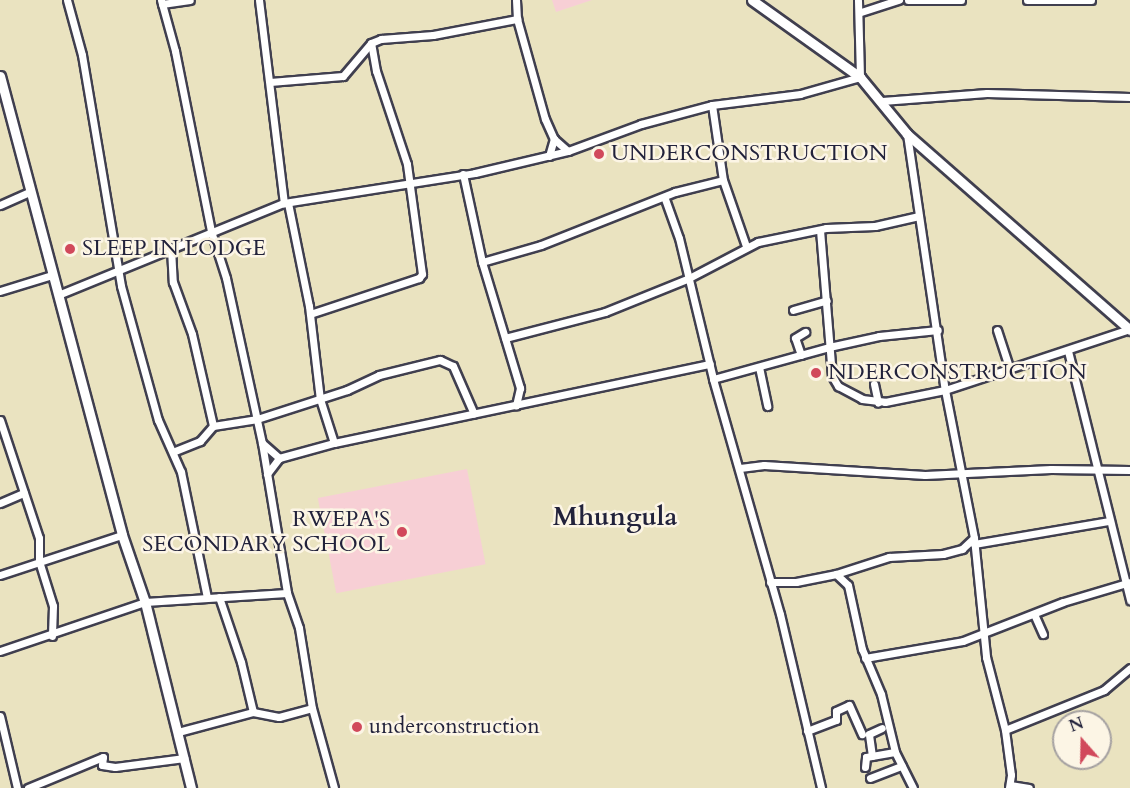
<!DOCTYPE html>
<html>
<head>
<meta charset="utf-8">
<style>
	body { margin:0 }
	#map { position:relative; width:1130px; height:788px; overflow:hidden; background:#eae3c0; font-family:Cardo,serif }
	div>[style] { position:absolute }
	.built>* { inset:0; background:#f7cfd5; transform-origin:0 0 }
	.roads { filter:drop-shadow(2px 0 #403f4f) drop-shadow(-2px 0 #403f4f) drop-shadow(0 2px #403f4f) drop-shadow(0 -2px #403f4f) }
	.street>* { height:7px; margin:-3.5px; padding:0 3.5px; transform-origin:3.5px; border-radius:3.5px; background:#fff }
	.secondary>* { height:9px; margin:-4.5px; padding:0 4.5px; transform-origin:4.5px; border-radius:4.5px; background:#fff }
	.dots>* { width:16px; height:16px; translate:-50% -50%; box-sizing:border-box; border:3px solid #fcf5e5; border-radius:50% }
	span { translate:-50% -50%; white-space:nowrap; text-align:center; line-height:1.15; -webkit-text-stroke:5px #fcf5e5; paint-order:stroke }
	.poi-label { font-size:22px; color:#22223b }
	.left { translate:0 -50%; text-align:left }
	.right { translate:-100% -50%; text-align:right }
	.quarter-label { font-size:26px; color:#22223b; font-weight:700 }
	.north { position:absolute; left:1052px; top:710px; width:60px; height:60px; box-sizing:border-box; background:#fcf5e5; border:2px solid #a5a1a1; border-radius:50%; rotate:340deg; font-size:16px; font-weight:700; line-height:24px; text-align:center; color:#22223b }
	.north::after { content:''; display:block; margin:auto; width:21px; height:27px; background:#d1495b; clip-path:polygon(50% 0,100% 100%,50% 72%,0 100%) }
</style>
</head>
<body>
<div id="map">
	<div class="built">
		<i style="clip-path:polygon(552px 0,592px 0,556px 12px)"></i>
		<i style="left:467px;top:469px;width:97px;height:152px;rotate:79deg"></i>
	</div>
	<div class="roads">
		<div class="street">
			<i style="left:67px;top:0;width:57px;rotate:74.7deg"></i>
			<i style="left:82px;top:55px;width:234px;rotate:80.4deg"></i>
			<i style="left:121px;top:286px;width:139px;rotate:74.6deg"></i>
			<i style="left:158px;top:420px;width:57px;rotate:66.1deg"></i>
			<i style="left:181px;top:472px;width:128px;rotate:78.3deg"></i>
			<i style="left:161px;top:0;width:53px;rotate:74.6deg"></i>
			<i style="left:175px;top:51px;width:184px;rotate:78.7deg"></i>
			<i style="left:211px;top:231px;width:49px;rotate:72.3deg"></i>
			<i style="left:226px;top:278px;width:169px;rotate:77.7deg"></i>
			<i style="left:262px;top:443px;width:152px;rotate:80.5deg"></i>
			<i style="left:287px;top:593px;width:37px;rotate:71deg"></i>
			<i style="left:299px;top:628px;width:81px;rotate:80.8deg"></i>
			<i style="left:312px;top:708px;width:83px;rotate:74.6deg"></i>
			<i style="left:259px;top:0;width:205px;rotate:83deg"></i>
			<i style="left:516px;top:0;width:19px;rotate:87deg"></i>
			<i style="left:517px;top:19px;width:104px;rotate:74.4deg"></i>
			<i style="left:545px;top:119px;width:22px;rotate:66deg"></i>
			<i style="left:554px;top:139px;width:18px;rotate:41deg"></i>
			<i style="left:908px;top:0;width:53px"></i>
			<i style="left:1027px;top:0;width:64px"></i>
			<i style="left:162px;top:4px;width:28px;rotate:-8deg"></i>
			<i style="left:861px;top:12px;width:40px;rotate:-18deg"></i>
			<i style="left:270px;top:82px;width:73px;rotate:-4.7deg"></i>
			<i style="left:343px;top:76px;width:43px;rotate:-49.7deg"></i>
			<i style="left:371px;top:43px;width:11px;rotate:-22deg"></i>
			<i style="left:381px;top:39px;width:52px;rotate:-4.4deg"></i>
			<i style="left:433px;top:35px;width:86px;rotate:-10.8deg"></i>
			<i style="left:882px;top:101px;width:105px;rotate:-4.4deg"></i>
			<i style="left:987px;top:93px;width:143px;rotate:1.6deg"></i>
			<i style="left:712px;top:105px;width:76px;rotate:81.7deg"></i>
			<i style="left:723px;top:180px;width:70px;rotate:70.8deg"></i>
			<i style="left:907px;top:134px;width:259px;rotate:81.6deg"></i>
			<i style="left:945px;top:390px;width:151px;rotate:78.9deg"></i>
			<i style="left:974px;top:538px;width:120px;rotate:84.2deg"></i>
			<i style="left:986px;top:657px;width:75px;rotate:75.4deg"></i>
			<i style="left:1005px;top:730px;width:45px;rotate:82.4deg"></i>
			<i style="left:1011px;top:775px;width:13px;rotate:99deg"></i>
			<i style="left:549px;top:156px;width:18px;rotate:-74deg"></i>
			<i style="left:463px;top:174px;width:90px;rotate:77.8deg"></i>
			<i style="left:482px;top:262px;width:132px;rotate:73.2deg"></i>
			<i style="left:520px;top:388px;width:18px;rotate:103deg"></i>
			<i style="left:665px;top:199px;width:41px;rotate:70.3deg"></i>
			<i style="left:679px;top:238px;width:145px;rotate:76.4deg"></i>
			<i style="left:713px;top:379px;width:244px;rotate:74.1deg"></i>
			<i style="left:780px;top:614px;width:179px;rotate:76.7deg"></i>
			<i style="left:288px;top:203px;width:105px;rotate:78.5deg"></i>
			<i style="left:309px;top:306px;width:94px;rotate:83.3deg"></i>
			<i style="left:320px;top:399px;width:46px;rotate:72.3deg"></i>
			<i style="left:0;top:205px;width:32px;rotate:-24deg"></i>
			<i style="left:820px;top:230px;width:146px;rotate:85.3deg"></i>
			<i style="left:832px;top:376px;width:12px;rotate:59deg"></i>
			<i style="left:838px;top:386px;width:27px;rotate:28deg"></i>
			<i style="left:862px;top:399px;width:23px;rotate:7deg"></i>
			<i style="left:885px;top:402px;width:61px;rotate:-11.3deg"></i>
			<i style="left:945px;top:390px;width:194px;rotate:-18.3deg"></i>
			<i style="left:171px;top:248px;width:34px;rotate:87deg"></i>
			<i style="left:173px;top:282px;width:55px;rotate:69.9deg"></i>
			<i style="left:192px;top:334px;width:94px;rotate:77.1deg"></i>
			<i style="left:213px;top:426px;width:20px;rotate:131deg"></i>
			<i style="left:200px;top:441px;width:29px;rotate:158deg"></i>
			<i style="left:482px;top:262px;width:61px;rotate:-16.1deg"></i>
			<i style="left:541px;top:245px;width:144px;rotate:-21.6deg"></i>
			<i style="left:675px;top:192px;width:49px;rotate:-14deg"></i>
			<i style="left:0;top:291px;width:54px;rotate:-17.1deg"></i>
			<i style="left:58px;top:295px;width:244px;rotate:-22.2deg"></i>
			<i style="left:284px;top:203px;width:193px;rotate:-8.9deg"></i>
			<i style="left:475px;top:173px;width:96px;rotate:-13.3deg"></i>
			<i style="left:568px;top:151px;width:78px;rotate:-20.3deg"></i>
			<i style="left:641px;top:124px;width:73px;rotate:-15deg"></i>
			<i style="left:712px;top:105px;width:89px;rotate:-7.1deg"></i>
			<i style="left:800px;top:94px;width:62px;rotate:-15.8deg"></i>
			<i style="left:860px;top:77px;width:77px;rotate:-91.5deg"></i>
			<i style="left:793px;top:310px;width:35px;rotate:-16deg"></i>
			<i style="left:310px;top:314px;width:115px;rotate:-18.3deg"></i>
			<i style="left:419px;top:278px;width:5px;rotate:-53deg"></i>
			<i style="left:422px;top:274px;width:111px;rotate:-97.8deg"></i>
			<i style="left:407px;top:164px;width:98px;rotate:-108.4deg"></i>
			<i style="left:376px;top:71px;width:28px;rotate:-100deg"></i>
			<i style="left:997px;top:330px;width:39px;rotate:72deg"></i>
			<i style="left:505px;top:338px;width:103px;rotate:-14.6deg"></i>
			<i style="left:605px;top:312px;width:91px;rotate:-22deg"></i>
			<i style="left:689px;top:278px;width:78px;rotate:-27.6deg"></i>
			<i style="left:758px;top:242px;width:69px;rotate:-11.6deg"></i>
			<i style="left:826px;top:228px;width:49px;rotate:-2.3deg"></i>
			<i style="left:875px;top:226px;width:45px;rotate:-12.8deg"></i>
			<i style="left:1068px;top:351px;width:257px;rotate:76deg"></i>
			<i style="left:801px;top:355px;width:18px;rotate:-109deg"></i>
			<i style="left:795px;top:338px;width:12px;rotate:-31deg"></i>
			<i style="left:759px;top:367px;width:40px;rotate:78deg"></i>
			<i style="left:713px;top:379px;width:120px;rotate:-15.4deg"></i>
			<i style="left:829px;top:347px;width:51px;rotate:-12.4deg"></i>
			<i style="left:879px;top:336px;width:59px;rotate:-5.8deg"></i>
			<i style="left:874px;top:384px;width:19px;rotate:78deg"></i>
			<i style="left:0;top:420px;width:124px;rotate:71.7deg"></i>
			<i style="left:39px;top:538px;width:23px;rotate:90deg"></i>
			<i style="left:39px;top:561px;width:47px;rotate:72.7deg"></i>
			<i style="left:53px;top:606px;width:30px;rotate:92deg"></i>
			<i style="left:213px;top:426px;width:45px;rotate:-9deg"></i>
			<i style="left:257px;top:419px;width:95px;rotate:-17.9deg"></i>
			<i style="left:347px;top:390px;width:35px;rotate:-25deg"></i>
			<i style="left:379px;top:375px;width:63px;rotate:-13.8deg"></i>
			<i style="left:440px;top:360px;width:14px;rotate:25deg"></i>
			<i style="left:453px;top:366px;width:52px;rotate:66.4deg"></i>
			<i style="left:262px;top:443px;width:23px;rotate:41deg"></i>
			<i style="left:740px;top:468px;width:24px;rotate:-7deg"></i>
			<i style="left:764px;top:465px;width:161px;rotate:3.6deg"></i>
			<i style="left:925px;top:475px;width:126px;rotate:-2.7deg"></i>
			<i style="left:1051px;top:469px;width:79px;rotate:0.7deg"></i>
			<i style="left:267px;top:474px;width:20px;rotate:-53deg"></i>
			<i style="left:279px;top:458px;width:57px;rotate:-15.3deg"></i>
			<i style="left:334px;top:443px;width:384px;rotate:-11.9deg"></i>
			<i style="left:0;top:503px;width:26px;rotate:-23deg"></i>
			<i style="left:974px;top:544px;width:136px;rotate:-9.7deg"></i>
			<i style="left:836px;top:574px;width:16px;rotate:43deg"></i>
			<i style="left:848px;top:585px;width:66px;rotate:77.7deg"></i>
			<i style="left:862px;top:649px;width:49px;rotate:67.1deg"></i>
			<i style="left:881px;top:694px;width:60px;rotate:76.4deg"></i>
			<i style="left:895px;top:752px;width:40px;rotate:63.4deg"></i>
			<i style="left:0;top:575px;width:128px;rotate:-18.2deg"></i>
			<i style="left:770px;top:582px;width:26px"></i>
			<i style="left:796px;top:582px;width:41px;rotate:-11.3deg"></i>
			<i style="left:836px;top:574px;width:56px;rotate:-17.8deg"></i>
			<i style="left:889px;top:557px;width:54px;rotate:-3.2deg"></i>
			<i style="left:943px;top:554px;width:20px;rotate:-15deg"></i>
			<i style="left:962px;top:549px;width:16px;rotate:-43deg"></i>
			<i style="left:219px;top:597px;width:69px;rotate:71.3deg"></i>
			<i style="left:241px;top:662px;width:51px;rotate:76.5deg"></i>
			<i style="left:1034px;top:614px;width:22px;rotate:66deg"></i>
			<i style="left:0;top:651px;width:153px;rotate:-18.7deg"></i>
			<i style="left:145px;top:602px;width:142px;rotate:-3.6deg"></i>
			<i style="left:865px;top:658px;width:99px;rotate:-9.8deg"></i>
			<i style="left:963px;top:641px;width:107px;rotate:-21.3deg"></i>
			<i style="left:1063px;top:602px;width:70px;rotate:-16.6deg"></i>
			<i style="left:0;top:716px;width:74px;rotate:76.7deg"></i>
			<i style="left:1005px;top:730px;width:107px;rotate:-22deg"></i>
			<i style="left:1104px;top:690px;width:34px;rotate:-40deg"></i>
			<i style="left:807px;top:731px;width:31px;rotate:-21deg"></i>
			<i style="left:836px;top:720px;width:9px;rotate:-90deg"></i>
			<i style="left:836px;top:711px;width:14px;rotate:-25deg"></i>
			<i style="left:849px;top:705px;width:32px;rotate:66deg"></i>
			<i style="left:178px;top:732px;width:78px;rotate:-14.9deg"></i>
			<i style="left:253px;top:712px;width:26px;rotate:11deg"></i>
			<i style="left:279px;top:717px;width:34px;rotate:-15deg"></i>
			<i style="left:872px;top:756px;width:22px;rotate:-98deg"></i>
			<i style="left:869px;top:734px;width:14px;rotate:-25deg"></i>
			<i style="left:865px;top:767px;width:10px;rotate:-84deg"></i>
			<i style="left:866px;top:757px;width:29px;rotate:-10deg"></i>
			<i style="left:870px;top:778px;width:34px;rotate:-21deg"></i>
			<i style="left:1010px;top:785px;width:19px;rotate:9deg"></i>
			<i style="left:28px;top:788px;width:81px;rotate:-22.5deg"></i>
			<i style="left:103px;top:757px;width:8px;rotate:97deg"></i>
			<i style="left:102px;top:765px;width:13px;rotate:9deg"></i>
			<i style="left:115px;top:767px;width:70px;rotate:-7.4deg"></i>
		</div>
		<div class="secondary">
			<i style="left:752px;top:0;width:133px;rotate:35.5deg"></i>
			<i style="left:860px;top:77px;width:74px;rotate:50.5deg"></i>
			<i style="left:907px;top:134px;width:297px;rotate:41.3deg"></i>
			<i style="left:0;top:76px;width:475px;rotate:75.1deg"></i>
			<i style="left:122px;top:535px;width:71px;rotate:71.1deg"></i>
			<i style="left:145px;top:602px;width:192px;rotate:76.1deg"></i>
		</div>
	</div>
	<div class="dots">
		<i style="left:599px;top:154px;background:#d1495b"></i>
		<i style="left:70px;top:249px;background:#d1495b"></i>
		<i style="left:816px;top:373px;background:#d1495b"></i>
		<i style="left:402px;top:532px;background:#d1495b"></i>
		<i style="left:357px;top:727px;background:#d1495b"></i>
	</div>
	<div class="poi-label">
		<span class="left" style="left:611px;top:154px">UNDERCONSTRUCTION</span>
		<span class="left" style="left:82px;top:249px">SLEEP IN LODGE</span>
		<span class="left" style="left:828px;top:373px">NDERCONSTRUCTION</span>
		<span class="right" style="left:390px;top:532px">RWEPA'S<br>SECONDARY SCHOOL</span>
		<span class="left" style="left:369px;top:727px">underconstruction</span>
	</div>
	<div class="quarter-label">
		<span style="left:615px;top:517px">Mhungula</span>
	</div>
	<div class="north">N</div>
</div>
</body>
</html>
